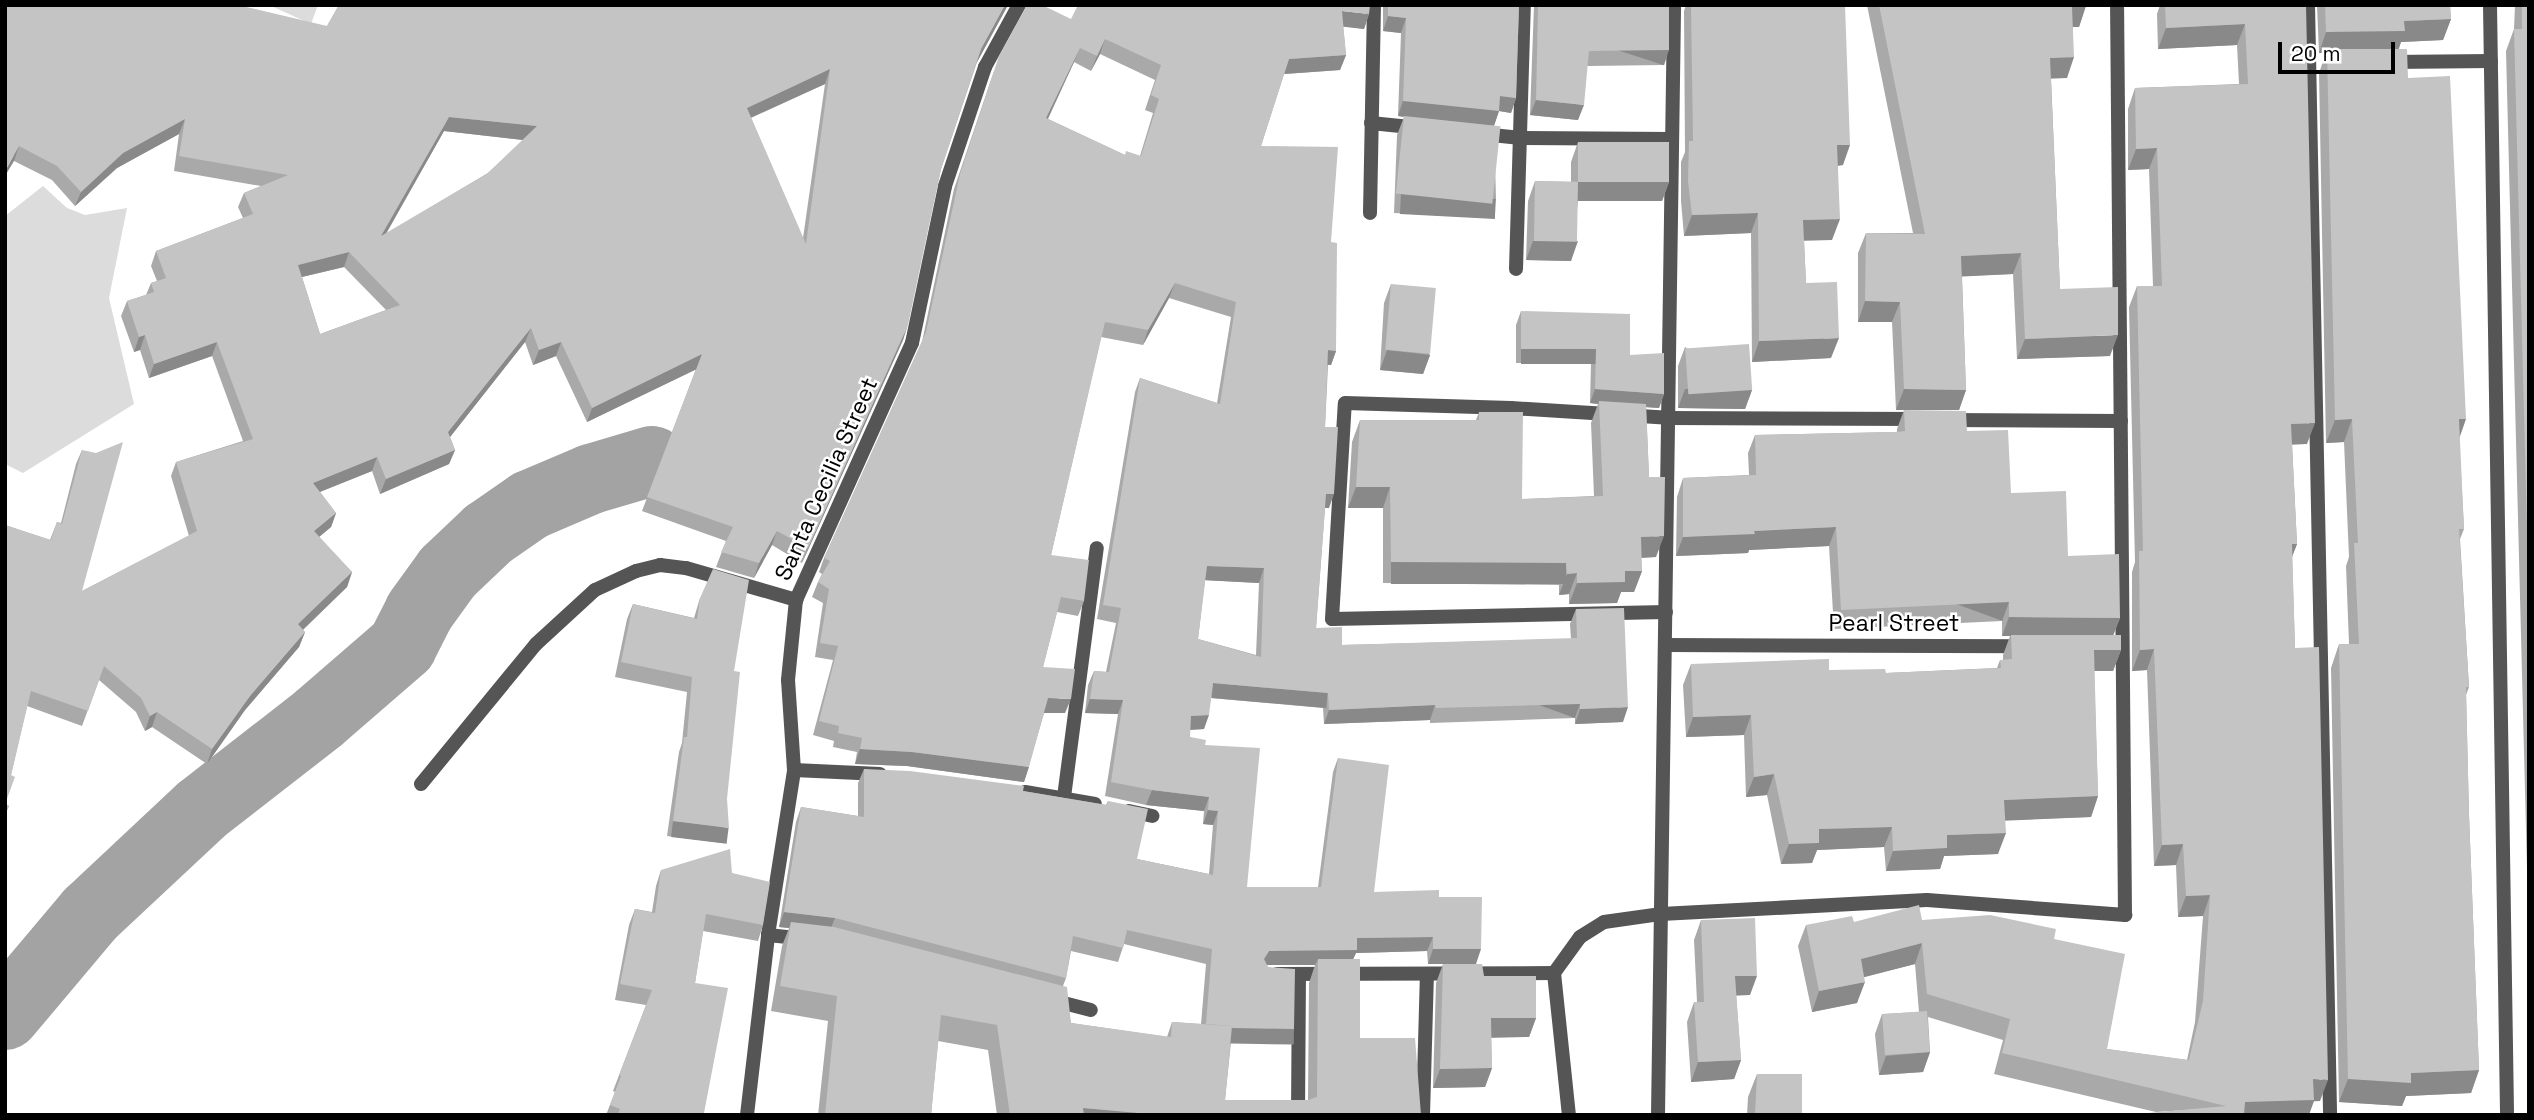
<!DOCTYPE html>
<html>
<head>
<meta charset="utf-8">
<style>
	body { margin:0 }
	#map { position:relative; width:2534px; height:1120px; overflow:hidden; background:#fff; font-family:"Space Grotesk",sans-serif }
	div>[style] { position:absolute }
	.green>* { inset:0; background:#dcdcdc }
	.river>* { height:70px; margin:-35px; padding:0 35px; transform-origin:35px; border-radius:35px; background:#a3a3a3 }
	.service>* { height:14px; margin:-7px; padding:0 7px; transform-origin:7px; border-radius:7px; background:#555 }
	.minor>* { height:14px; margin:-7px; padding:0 7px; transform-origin:7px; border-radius:7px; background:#555 }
	.wall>* { inset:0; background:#a9a9a9 }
	.shaded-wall>* { inset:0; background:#898989; transform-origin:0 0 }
	.building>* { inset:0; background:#c4c4c4; transform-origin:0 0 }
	span { translate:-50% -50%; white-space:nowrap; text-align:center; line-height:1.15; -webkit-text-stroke:5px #fff; paint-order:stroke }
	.street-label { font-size:23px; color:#000 }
	.frame { position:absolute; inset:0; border:7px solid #000; pointer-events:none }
	.scale { position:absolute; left:2278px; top:42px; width:117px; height:32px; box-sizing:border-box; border:4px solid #000; border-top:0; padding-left:9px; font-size:21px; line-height:24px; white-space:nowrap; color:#000; -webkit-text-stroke:5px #fff; paint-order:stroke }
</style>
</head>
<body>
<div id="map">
	<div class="green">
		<i style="clip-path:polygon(269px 5px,318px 5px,311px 24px)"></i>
		<i style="clip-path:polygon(43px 186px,67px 208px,85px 215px,127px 208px,109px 298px,134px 404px,23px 473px,5px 464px,5px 216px)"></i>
	</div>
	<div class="river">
		<i style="left:5px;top:1015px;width:132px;rotate:-49.9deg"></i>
		<i style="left:90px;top:914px;width:152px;rotate:-43.1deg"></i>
		<i style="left:201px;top:810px;width:150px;rotate:-37.9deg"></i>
		<i style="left:319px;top:718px;width:110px;rotate:-40.9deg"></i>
		<i style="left:402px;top:646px;width:38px;rotate:-63deg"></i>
		<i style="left:419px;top:612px;width:49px;rotate:-54.1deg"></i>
		<i style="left:448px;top:572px;width:55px;rotate:-43.5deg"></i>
		<i style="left:488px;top:534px;width:51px;rotate:-34.6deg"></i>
		<i style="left:530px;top:505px;width:66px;rotate:-23.1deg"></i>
		<i style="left:591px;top:479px;width:64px;rotate:-16.4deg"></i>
	</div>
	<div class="service">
		<i style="left:421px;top:784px;width:181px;rotate:-50.6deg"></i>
		<i style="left:536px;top:644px;width:80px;rotate:-42.5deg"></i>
		<i style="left:595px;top:590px;width:45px;rotate:-24.9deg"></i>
		<i style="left:636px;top:571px;width:25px;rotate:-14deg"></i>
		<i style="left:660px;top:565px;width:26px;rotate:7deg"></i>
		<i style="left:686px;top:568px;width:115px;rotate:16.2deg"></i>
	</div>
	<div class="minor">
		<i style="left:2308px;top:5px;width:1110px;rotate:88.86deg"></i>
		<i style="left:2490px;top:5px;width:1110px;rotate:89.12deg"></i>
		<i style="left:2391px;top:62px;width:100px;rotate:-0.6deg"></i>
		<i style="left:1371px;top:123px;width:49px;rotate:5.8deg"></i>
		<i style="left:1482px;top:134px;width:39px;rotate:6deg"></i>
		<i style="left:1521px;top:138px;width:151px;rotate:0.4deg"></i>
		<i style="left:1370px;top:213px;width:208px;rotate:-88.9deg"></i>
		<i style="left:1516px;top:269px;width:264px;rotate:-88.3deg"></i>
		<i style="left:1947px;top:420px;width:174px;rotate:0.3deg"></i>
		<i style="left:1666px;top:612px;width:334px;rotate:178.8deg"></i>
		<i style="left:1332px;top:619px;width:216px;rotate:-86.6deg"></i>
		<i style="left:1345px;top:403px;width:166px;rotate:1.7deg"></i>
		<i style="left:1511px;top:408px;width:157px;rotate:3.6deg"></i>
		<i style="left:1668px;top:418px;width:252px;rotate:0.2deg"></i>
		<i style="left:1665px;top:645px;width:359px;rotate:0.2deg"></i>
		<i style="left:794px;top:770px;width:86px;rotate:2.7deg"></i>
		<i style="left:1025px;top:792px;width:71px;rotate:9.7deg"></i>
		<i style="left:1064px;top:797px;width:251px;rotate:-82.5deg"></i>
		<i style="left:1129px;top:811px;width:24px;rotate:12deg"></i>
		<i style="left:768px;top:935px;width:37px;rotate:6deg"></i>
		<i style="left:1554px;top:973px;width:143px;rotate:84deg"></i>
		<i style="left:1277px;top:974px;width:277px;rotate:-0.2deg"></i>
		<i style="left:1554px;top:973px;width:44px;rotate:-54.2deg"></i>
		<i style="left:1580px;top:937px;width:28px;rotate:-32deg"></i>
		<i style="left:1604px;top:922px;width:58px;rotate:-8deg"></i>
		<i style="left:1661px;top:914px;width:266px;rotate:-3deg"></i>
		<i style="left:1927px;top:900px;width:199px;rotate:4.3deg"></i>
		<i style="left:2125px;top:915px;width:910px;rotate:-90.5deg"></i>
		<i style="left:1052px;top:1000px;width:40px;rotate:14.4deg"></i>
		<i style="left:747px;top:1115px;width:181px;rotate:-83.3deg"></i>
		<i style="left:768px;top:935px;width:167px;rotate:-81deg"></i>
		<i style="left:794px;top:770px;width:90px;rotate:-93.8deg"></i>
		<i style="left:788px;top:680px;width:80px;rotate:-84.3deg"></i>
		<i style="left:796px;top:600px;width:282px;rotate:-65.7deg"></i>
		<i style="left:912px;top:343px;width:160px;rotate:-78.1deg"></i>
		<i style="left:945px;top:186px;width:126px;rotate:-71.4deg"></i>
		<i style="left:985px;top:67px;width:71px;rotate:-61.3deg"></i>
		<i style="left:1298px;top:1115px;width:141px;rotate:-89.6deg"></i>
		<i style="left:1423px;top:1115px;width:140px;rotate:-88.4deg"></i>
		<i style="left:1658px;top:1115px;width:1110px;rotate:-89.17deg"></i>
	</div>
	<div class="wall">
		<i style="clip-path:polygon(evenodd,5px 5px,327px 26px,339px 5px,1008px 5px,977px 62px,941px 169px,903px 340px,802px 563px,772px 545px,754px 578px,716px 567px,726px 541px,642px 511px,696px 369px,587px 422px,556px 356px,533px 365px,525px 342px,450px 437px,455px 450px,449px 464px,380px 494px,372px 471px,320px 492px,336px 513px,331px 527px,319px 537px,352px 572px,347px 587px,303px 630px,305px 632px,299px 647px,245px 710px,207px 764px,152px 727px,145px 731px,136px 712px,99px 680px,82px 726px,27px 706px,11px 775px,5px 804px,9px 806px,5px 815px,5px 525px,50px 540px,57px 522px,61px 523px,76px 464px,82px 450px,82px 591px,189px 536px,171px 476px,176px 462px,243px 441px,212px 356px,149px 378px,140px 350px,134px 352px,121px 316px,127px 301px,146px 295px,151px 283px,157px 281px,151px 266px,156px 251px,243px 218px,238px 207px,244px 193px,261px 186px,174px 171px,179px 134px,117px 168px,75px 206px,52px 180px,14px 161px,5px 5px,825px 84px,803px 238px,751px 118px,825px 84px,5px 5px,444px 131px,523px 140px,488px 173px,386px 234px,444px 131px,5px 5px,344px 267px,386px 310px,320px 334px,302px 277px,344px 267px)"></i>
		<i style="clip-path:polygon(1383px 5px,1519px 5px,1516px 98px,1511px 113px,1499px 111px,1494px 125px,1496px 199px,1489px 218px,1394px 213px,1397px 135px,1404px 117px,1398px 116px,1401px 33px,1383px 31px)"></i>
		<i style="clip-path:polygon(1534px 5px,1669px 5px,1664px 65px,1587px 66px,1578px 120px,1530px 115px)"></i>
		<i style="clip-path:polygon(1686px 5px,1845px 5px,1843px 165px,1838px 166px,1832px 240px,1804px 240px,1806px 283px,1831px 358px,1752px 362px,1751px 233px,1684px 236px,1681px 201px,1681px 162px,1685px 152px,1684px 11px)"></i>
		<i style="clip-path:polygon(1867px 5px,2086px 5px,2079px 27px,2073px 27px,2067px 78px,2051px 78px,2060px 289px,2110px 356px,2017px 359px,2013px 274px,1962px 276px,1966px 390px,1959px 410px,1896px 410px,1892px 322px,1858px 322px,1858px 253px,1866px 233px,1913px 233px)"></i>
		<i style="clip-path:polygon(2160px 5px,2306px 5px,2307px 444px,2292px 444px,2297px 544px,2292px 556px,2295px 648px,2320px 1101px,2156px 1112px,1994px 1074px,2003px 1040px,1928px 1017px,1930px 1052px,1923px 1072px,1879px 1075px,1875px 1034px,1882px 1014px,1919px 1012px,1915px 964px,1864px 977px,1857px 1003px,1812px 1012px,1798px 946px,1806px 925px,1922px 920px,2054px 939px,2107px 1049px,2187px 1060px,2195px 1022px,2203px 916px,2178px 917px,2176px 865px,2154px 866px,2147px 670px,2132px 671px,2132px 572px,2135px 562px,2129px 307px,2137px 286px,2153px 286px,2149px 169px,2128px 170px,2128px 109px,2135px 88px,2239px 84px,2237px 45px,2158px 49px,2157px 14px)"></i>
		<i style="clip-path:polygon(2317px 5px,2450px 5px,2451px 19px,2443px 40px,2401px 42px,2399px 49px,2408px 78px,2459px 438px,2464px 529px,2460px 539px,2469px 687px,2466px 695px,2469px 815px,2479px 1070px,2471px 1093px,2406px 1096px,2402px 1106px,2339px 1102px,2331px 668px,2339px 644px,2349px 644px,2346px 566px,2349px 557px,2344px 442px,2326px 443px,2319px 73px,2326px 53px,2319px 53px)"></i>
		<i style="clip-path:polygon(2515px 5px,2529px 5px,2529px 947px,2506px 51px,2514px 29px)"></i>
		<i style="clip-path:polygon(evenodd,1369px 14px,1364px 29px,1343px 26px,1346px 55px,1340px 70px,1284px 74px,1261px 146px,1331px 242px,1336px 351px,1331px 365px,1328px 365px,1325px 427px,1329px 508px,1325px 508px,1316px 628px,1342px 645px,1571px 639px,1570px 624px,1576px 609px,1623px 722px,1575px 724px,1575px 718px,1430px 723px,1430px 720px,1324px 724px,1323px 708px,1211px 698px,1204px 729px,1190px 730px,1190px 737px,1205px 745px,1247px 887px,1318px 887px,1333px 772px,1338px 758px,1374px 892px,1439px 897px,1476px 964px,1484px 976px,1536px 1018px,1529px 1037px,1491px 1037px,1492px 1068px,1485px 1087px,1433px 1088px,1436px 983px,1443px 964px,1428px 964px,1427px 951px,1356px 953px,1353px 959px,1360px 1038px,1421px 1115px,997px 1115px,988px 1050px,938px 1041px,931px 1115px,818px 1115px,828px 1021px,771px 1011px,782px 946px,789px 928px,779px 927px,796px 822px,801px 807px,858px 816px,858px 783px,864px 769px,1023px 791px,1106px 805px,1108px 801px,1137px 859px,1209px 874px,1213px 825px,1203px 824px,1204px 811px,1146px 805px,1105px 796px,1118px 714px,1085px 713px,1088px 685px,1094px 671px,1106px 672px,1116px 623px,1097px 619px,1135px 392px,1140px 378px,1217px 403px,1231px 317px,1169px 298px,1143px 345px,1101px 337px,1051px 555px,1084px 601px,1078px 616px,1057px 612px,1043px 667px,1065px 713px,1044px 713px,1024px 782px,907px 766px,855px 764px,857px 752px,833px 747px,834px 741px,813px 735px,833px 660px,815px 657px,823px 603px,812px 597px,818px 582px,822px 574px,819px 572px,824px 558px,922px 342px,954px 189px,994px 71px,1071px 19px,1369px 14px,1100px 54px,1155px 80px,1145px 110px,1153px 113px,1140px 156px,1125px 155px,1048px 119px,1074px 62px,1091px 71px,1100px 54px,1369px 14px,1205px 580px,1259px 583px,1256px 655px,1198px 639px,1205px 580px,1369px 14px,1124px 944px,1206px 964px,1201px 1024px,1172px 1022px,1167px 1037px,1071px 1023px,1063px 986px,1066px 978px,1071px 951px,1118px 962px,1124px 944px,1369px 14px,1267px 965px,1315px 965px,1309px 983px,1308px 1100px,1225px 1100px,1231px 1042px,1289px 1044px,1294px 1029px,1267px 965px)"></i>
		<i style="clip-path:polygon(1578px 142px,1669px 182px,1662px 201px,1578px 201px,1571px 261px,1526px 260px,1528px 201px,1535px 181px,1571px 182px,1571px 162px)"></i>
		<i style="clip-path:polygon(1391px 284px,1430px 355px,1423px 374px,1380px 370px,1384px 303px)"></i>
		<i style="clip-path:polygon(1521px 311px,1630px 355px,1664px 394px,1659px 408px,1646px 407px,1649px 477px,1656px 557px,1641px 558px,1642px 571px,1634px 592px,1621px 592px,1617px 603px,1569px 604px,1569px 594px,1559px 595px,1559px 585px,1383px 583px,1383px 508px,1348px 508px,1352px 442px,1360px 420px,1476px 420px,1479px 412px,1522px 499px,1594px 496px,1591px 423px,1598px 404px,1590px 403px,1591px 363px,1516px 363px,1516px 325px)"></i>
		<i style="clip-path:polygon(1685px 347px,1752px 390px,1745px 409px,1678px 408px,1678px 366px)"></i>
		<i style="clip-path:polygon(1904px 410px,1967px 431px,2011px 493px,2068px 556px,2120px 618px,2113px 635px,2121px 650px,2113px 671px,2094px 671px,2098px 796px,2091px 817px,2005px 820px,1998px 854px,1944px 856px,1940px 869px,1886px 871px,1884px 847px,1817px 850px,1812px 863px,1781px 864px,1767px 795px,1746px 797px,1744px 735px,1686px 737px,1683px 685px,1691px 664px,1886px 673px,1997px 668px,2000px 660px,2003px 660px,2003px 655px,2010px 636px,2002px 636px,2002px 621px,1834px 629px,1829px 546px,1749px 550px,1748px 553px,1676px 556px,1677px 497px,1683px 478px,1749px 475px,1748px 453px,1755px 435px,1897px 432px,1897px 429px)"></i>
		<i style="clip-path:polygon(700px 598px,734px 671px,723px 843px,667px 836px,679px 752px,682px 743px,687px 692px,615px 677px,627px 619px,633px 604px,694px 618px)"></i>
		<i style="clip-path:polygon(661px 870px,732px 873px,763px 925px,758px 941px,703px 931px,695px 983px,704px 1113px,709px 1115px,606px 1115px,615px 1092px,613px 1091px,646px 1005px,615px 1000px,629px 925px,635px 909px,652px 912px,656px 886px)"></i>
		<i style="clip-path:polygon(1701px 920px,1750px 995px,1736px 995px,1741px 1060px,1734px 1079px,1691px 1082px,1687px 1022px,1694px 1002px,1697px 1002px,1694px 940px)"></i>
		<i style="clip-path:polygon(1757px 1074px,1802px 1113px,1805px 1115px,1747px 1115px,1748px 1097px)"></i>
	</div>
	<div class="shaded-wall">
		<i style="clip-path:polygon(1005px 5px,1008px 5px,976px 64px,981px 49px)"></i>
		<i style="clip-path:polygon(2086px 6px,2079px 27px,2064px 27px,2072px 7px)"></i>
		<i style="clip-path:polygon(1342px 11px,1369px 14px,1364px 29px,1337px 26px)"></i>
		<i style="clip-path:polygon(1388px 16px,1406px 18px,1401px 33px,1383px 31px)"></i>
		<i style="clip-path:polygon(2451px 19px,2443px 40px,2401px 42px,2397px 52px,2327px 49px,2326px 53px,2319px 53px,2326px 32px,2404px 21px)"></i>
		<i style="clip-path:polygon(2245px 24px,2237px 45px,2158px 49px,2166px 28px)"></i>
		<i style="clip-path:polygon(1105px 39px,1100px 54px,1091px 71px,1097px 56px)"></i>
		<i style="clip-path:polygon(1080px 48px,1074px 62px,1041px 133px,1046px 118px)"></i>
		<i style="left:1669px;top:50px;width:16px;height:80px;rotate:108deg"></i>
		<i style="clip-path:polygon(1346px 55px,1340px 70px,1284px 74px,1289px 59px)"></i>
		<i style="clip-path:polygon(2074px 57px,2067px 78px,2042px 79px,2050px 58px)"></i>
		<i style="clip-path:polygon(830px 69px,825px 84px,741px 122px,747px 108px)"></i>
		<i style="clip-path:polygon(1500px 96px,1516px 98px,1511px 113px,1499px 111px,1494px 126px,1398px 116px,1403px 101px)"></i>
		<i style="clip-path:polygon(1536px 100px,1584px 105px,1578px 120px,1530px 115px)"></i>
		<i style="clip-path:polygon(449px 117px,537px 126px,532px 141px,444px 131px,376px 251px,381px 236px)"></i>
		<i style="clip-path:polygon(185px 119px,179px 134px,117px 168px,75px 206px,81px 192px,123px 153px)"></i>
		<i style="clip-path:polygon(1837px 145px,1850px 145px,1843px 165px,1829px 166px)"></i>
		<i style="clip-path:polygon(19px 146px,14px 161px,5px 176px,5px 171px)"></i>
		<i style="clip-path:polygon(2157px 148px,2149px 169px,2128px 170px,2136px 149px)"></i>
		<i style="clip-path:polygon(1578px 182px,1669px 182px,1662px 201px,1571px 201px)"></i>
		<i style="left:1401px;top:194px;width:95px;height:20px;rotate:3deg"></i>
		<i style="clip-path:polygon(1758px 213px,1751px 233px,1684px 236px,1692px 215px)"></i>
		<i style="clip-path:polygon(1840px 219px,1832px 240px,1796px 241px,1803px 220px)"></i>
		<i style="clip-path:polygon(1533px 241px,1578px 241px,1571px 261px,1526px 260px)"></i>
		<i style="clip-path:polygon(349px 252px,344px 267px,293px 279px,298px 265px)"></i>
		<i style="clip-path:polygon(2021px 253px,2013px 274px,1953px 277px,1961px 256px)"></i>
		<i style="clip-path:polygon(1175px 283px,1169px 298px,1143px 345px,1148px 330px)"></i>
		<i style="clip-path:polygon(1865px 301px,1900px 302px,1892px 322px,1858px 322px)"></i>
		<i style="clip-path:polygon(908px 325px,903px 340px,802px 563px,808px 548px)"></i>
		<i style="clip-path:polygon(531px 328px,525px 342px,443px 446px,448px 432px)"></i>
		<i style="clip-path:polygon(145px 335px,140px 350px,134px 352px,139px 337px)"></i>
		<i style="clip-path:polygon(2118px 335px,2110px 356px,2017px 359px,2025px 339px)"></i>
		<i style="clip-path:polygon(1839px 338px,1831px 358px,1752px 362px,1759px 341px)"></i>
		<i style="clip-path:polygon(217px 342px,212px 356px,149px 378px,154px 364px)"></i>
		<i style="clip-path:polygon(561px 342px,556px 356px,533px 365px,539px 350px)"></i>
		<i style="left:1521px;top:349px;width:75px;height:15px"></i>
		<i style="clip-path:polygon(1328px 350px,1336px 351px,1331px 365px,1323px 364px)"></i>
		<i style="clip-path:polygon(1387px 350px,1430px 355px,1423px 374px,1380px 370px)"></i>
		<i style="clip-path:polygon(702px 354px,697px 369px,587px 422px,592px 408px)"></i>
		<i style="clip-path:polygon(1595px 389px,1664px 394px,1659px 408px,1599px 404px,1599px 401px,1598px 404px,1590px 403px)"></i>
		<i style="clip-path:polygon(1685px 389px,1752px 390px,1745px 409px,1678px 408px)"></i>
		<i style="clip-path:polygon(1904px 389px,1966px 390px,1959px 410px,1896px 410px)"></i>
		<i style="clip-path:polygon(2352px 419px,2344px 442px,2326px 443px,2335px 420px)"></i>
		<i style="clip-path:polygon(2459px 419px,2466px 419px,2458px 442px)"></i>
		<i style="clip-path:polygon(2315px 423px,2307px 444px,2284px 445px,2291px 424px)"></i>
		<i style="clip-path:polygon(455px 450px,449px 464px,380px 494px,386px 479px)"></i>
		<i style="clip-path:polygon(377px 457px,372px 471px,307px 497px,313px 483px)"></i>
		<i style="clip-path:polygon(1356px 487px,1390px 487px,1383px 508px,1348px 508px)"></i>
		<i style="clip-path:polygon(1326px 494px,1334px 494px,1329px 508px,1321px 508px)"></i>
		<i style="clip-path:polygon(336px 513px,331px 527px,308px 546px,314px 531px)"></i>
		<i style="clip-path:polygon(1836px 527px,1829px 546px,1749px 550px,1748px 553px,1676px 556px,1683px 537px,1754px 531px)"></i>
		<i style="clip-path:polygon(777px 531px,772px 545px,754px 578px,759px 563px)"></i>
		<i style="clip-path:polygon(1664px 536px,1656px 557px,1633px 558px,1641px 537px)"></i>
		<i style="clip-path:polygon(2292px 544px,2297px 544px,2289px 565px)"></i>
		<i style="left:1391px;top:562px;width:175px;height:22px"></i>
		<i style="clip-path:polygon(1207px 566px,1264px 568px,1259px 583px,1201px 580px)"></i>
		<i style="clip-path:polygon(1625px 571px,1642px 571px,1634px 592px,1621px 592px,1617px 603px,1569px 604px,1577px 583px)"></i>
		<i style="clip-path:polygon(352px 572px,347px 587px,293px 639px,298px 624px)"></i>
		<i style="clip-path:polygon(1577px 573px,1569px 594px,1559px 595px,1567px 574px)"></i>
		<i style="left:2009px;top:602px;width:20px;height:168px;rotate:110deg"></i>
		<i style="clip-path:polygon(2009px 617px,2120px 618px,2113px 636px,2002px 636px)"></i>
		<i style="clip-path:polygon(305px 632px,299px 647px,245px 710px,207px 764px,212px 749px,250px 696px)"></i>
		<i style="clip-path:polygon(2154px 649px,2147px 670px,2132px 671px,2140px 650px)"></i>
		<i style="clip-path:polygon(2094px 650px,2121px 650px,2113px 671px,2086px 671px)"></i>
		<i style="left:1213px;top:683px;width:115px;height:15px;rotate:5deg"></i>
		<i style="clip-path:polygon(1048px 698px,1071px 699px,1065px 713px,1043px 713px)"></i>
		<i style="clip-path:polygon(1090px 699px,1123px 700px,1118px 714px,1085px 713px)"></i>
		<i style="left:1580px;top:704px;width:15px;height:144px;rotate:110deg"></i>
		<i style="clip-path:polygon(1435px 705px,1430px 720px,1324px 724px,1329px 710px)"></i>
		<i style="clip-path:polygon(1628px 707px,1623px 722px,1575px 724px,1580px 709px)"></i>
		<i style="clip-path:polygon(157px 712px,152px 727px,145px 731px,150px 716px)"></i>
		<i style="clip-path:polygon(1209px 715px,1204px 729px,1186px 730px,1191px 716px)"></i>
		<i style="clip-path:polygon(1751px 715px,1744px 735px,1686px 737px,1693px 717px)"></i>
		<i style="clip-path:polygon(860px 749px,912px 752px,1029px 767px,1024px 782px,907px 766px,855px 764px)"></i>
		<i style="clip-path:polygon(1774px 774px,1767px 795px,1746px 797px,1754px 777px)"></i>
		<i style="clip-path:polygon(1152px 790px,1209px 797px,1204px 811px,1146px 805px)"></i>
		<i style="clip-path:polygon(2098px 796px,2091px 817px,1997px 821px,2004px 800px)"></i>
		<i style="clip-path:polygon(1208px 810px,1218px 811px,1213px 825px,1203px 824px)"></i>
		<i style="left:673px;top:821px;width:56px;height:16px;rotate:7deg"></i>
		<i style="clip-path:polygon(1892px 827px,1884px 847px,1817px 850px,1812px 863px,1781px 864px,1789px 844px,1819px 829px)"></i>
		<i style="clip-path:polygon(2006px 833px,1998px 854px,1944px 856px,1940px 869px,1886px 871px,1893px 851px,1947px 835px)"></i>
		<i style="clip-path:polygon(2183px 844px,2176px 865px,2154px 866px,2162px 845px)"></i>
		<i style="clip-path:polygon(2210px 895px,2203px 916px,2178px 917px,2186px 896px)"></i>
		<i style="clip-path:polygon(784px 912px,835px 918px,829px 933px,791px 922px,789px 928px,779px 927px)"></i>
		<i style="clip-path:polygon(1433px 937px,1427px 951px,1356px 953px,1351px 964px,1318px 959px,1315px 965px,1264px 965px,1264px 959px,1269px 951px,1357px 938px)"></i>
		<i style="clip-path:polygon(1922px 943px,1915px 964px,1853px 980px,1861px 959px)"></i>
		<i style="clip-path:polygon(1433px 949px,1481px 949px,1476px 964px,1428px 964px)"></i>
		<i style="clip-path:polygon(1735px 976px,1757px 976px,1750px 995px,1728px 996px)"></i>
		<i style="clip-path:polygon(1865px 982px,1857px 1003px,1812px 1012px,1819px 991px)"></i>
		<i style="clip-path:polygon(1491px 1018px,1536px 1018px,1529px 1037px,1484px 1038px)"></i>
		<i style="left:1205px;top:1027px;width:89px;height:16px;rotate:1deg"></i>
		<i style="clip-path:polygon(1930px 1052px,1923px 1072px,1879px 1075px,1886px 1056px)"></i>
		<i style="clip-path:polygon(1741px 1060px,1734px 1079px,1691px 1082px,1698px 1062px)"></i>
		<i style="clip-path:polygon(1492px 1068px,1485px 1087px,1433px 1088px,1440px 1069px)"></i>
		<i style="clip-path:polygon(2479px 1070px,2471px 1093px,2406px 1096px,2402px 1106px,2339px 1102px,2348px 1079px,2411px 1073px)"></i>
		<i style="clip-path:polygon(2313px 1079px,2328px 1080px,2320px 1101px,2314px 1101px,2309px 1115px,2240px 1115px,2245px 1102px)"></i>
		<i style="clip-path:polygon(1083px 1108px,1160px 1114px,1081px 1115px)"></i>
	</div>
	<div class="building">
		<i style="clip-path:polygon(evenodd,5px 5px,238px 5px,327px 26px,339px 5px,1005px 5px,981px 49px,941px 169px,908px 325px,808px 548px,777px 531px,759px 563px,721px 552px,733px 527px,647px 497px,702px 354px,592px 408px,561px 342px,539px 350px,531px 328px,448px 432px,455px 450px,386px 479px,377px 457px,313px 483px,336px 513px,314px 531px,352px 572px,298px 624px,305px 632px,250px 696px,212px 749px,157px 712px,150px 716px,141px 698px,104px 666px,88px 711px,31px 691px,11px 775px,15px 777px,5px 804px,9px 806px,5px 813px,5px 525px,51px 540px,57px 522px,62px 524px,82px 450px,96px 453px,123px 442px,82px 591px,197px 531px,176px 462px,253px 439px,217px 342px,154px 364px,145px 335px,139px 337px,127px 301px,154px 292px,151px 283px,166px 278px,156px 251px,253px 214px,244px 193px,288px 175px,179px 156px,185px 119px,123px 153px,81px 192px,57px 166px,19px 146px,5px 171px,5px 5px,830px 69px,806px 244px,747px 108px,830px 69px,5px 5px,449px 117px,537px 126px,488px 173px,381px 236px,449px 117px,5px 5px,349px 252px,400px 305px,320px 334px,298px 265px,349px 252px)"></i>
		<i style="clip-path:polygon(evenodd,1027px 5px,1042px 5px,1071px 19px,1078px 5px,1370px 5px,1369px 14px,1342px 11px,1346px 55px,1289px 59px,1261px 146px,1338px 147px,1331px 242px,1337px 243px,1336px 351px,1328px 350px,1325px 427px,1338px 427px,1334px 494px,1326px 494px,1316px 628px,1342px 627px,1342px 645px,1577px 638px,1576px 609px,1624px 608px,1628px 707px,1580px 709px,1580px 704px,1436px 708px,1435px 705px,1329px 710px,1328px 693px,1213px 683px,1209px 715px,1191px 716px,1190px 737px,1206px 740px,1205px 745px,1260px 748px,1247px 887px,1321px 887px,1338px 758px,1389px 765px,1374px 892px,1439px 890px,1439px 897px,1482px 897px,1481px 949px,1433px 949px,1433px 937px,1357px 938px,1357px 950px,1269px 951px,1264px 959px,1268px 967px,1295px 969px,1294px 1029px,1232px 1028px,1232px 1026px,1206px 1024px,1212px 949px,1127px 930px,1123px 948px,1073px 936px,1066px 978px,835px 918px,784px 912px,801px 807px,864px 817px,864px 769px,910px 771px,1024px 786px,1023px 791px,1107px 805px,1108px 801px,1148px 809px,1137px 859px,1213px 875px,1218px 811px,1208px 810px,1209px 797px,1152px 790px,1111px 782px,1123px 700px,1090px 699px,1094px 671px,1109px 672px,1121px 608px,1103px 605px,1140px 378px,1220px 404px,1236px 302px,1175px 283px,1148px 330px,1105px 322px,1051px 555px,1089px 560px,1084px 601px,1061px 597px,1043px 667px,1075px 669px,1071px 699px,1048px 698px,1029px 767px,912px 752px,860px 749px,862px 738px,838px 733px,839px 726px,819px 721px,838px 646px,820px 643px,829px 589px,818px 582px,830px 561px,824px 558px,926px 332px,960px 174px,999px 56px,1027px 5px,1105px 39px,1161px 65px,1151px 95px,1159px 99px,1141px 156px,1126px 151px,1125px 155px,1046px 118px,1080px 48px,1097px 56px,1105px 39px,1027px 5px,1207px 566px,1264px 568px,1261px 657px,1198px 639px,1207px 566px)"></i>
		<i style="clip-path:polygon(1388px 5px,1519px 5px,1516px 98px,1500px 96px,1499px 111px,1403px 101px,1406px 18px,1388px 16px)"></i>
		<i style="clip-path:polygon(1538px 5px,1669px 5px,1669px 50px,1589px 51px,1584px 105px,1536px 100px)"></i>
		<i style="clip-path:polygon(1691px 5px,1845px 5px,1850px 145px,1837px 145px,1840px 219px,1803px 220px,1806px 283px,1837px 282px,1839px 338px,1759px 341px,1758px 213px,1692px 215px,1688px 181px,1689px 141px,1693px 141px)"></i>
		<i style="clip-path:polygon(1879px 5px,2086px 5px,2072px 7px,2074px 57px,2050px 58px,2060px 289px,2118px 287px,2118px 335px,2025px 339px,2021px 253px,1961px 256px,1966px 390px,1904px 389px,1900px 302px,1865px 301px,1866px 233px,1925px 234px)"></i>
		<i style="clip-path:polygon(2165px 5px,2306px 5px,2315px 423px,2291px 424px,2297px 544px,2292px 544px,2295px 648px,2319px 647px,2328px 1080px,2313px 1079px,2314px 1100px,2245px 1102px,2244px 1115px,2126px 1115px,2226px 1106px,2002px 1053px,2010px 1019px,1927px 994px,1922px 943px,1861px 959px,1865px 982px,1819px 991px,1806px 925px,1852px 916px,1854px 922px,1919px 905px,1922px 920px,1990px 915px,2056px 929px,2054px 939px,2125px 954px,2107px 1049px,2189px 1060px,2203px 1001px,2210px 895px,2186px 896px,2183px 844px,2162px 845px,2154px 649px,2140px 650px,2139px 551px,2143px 551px,2137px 286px,2162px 286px,2157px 148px,2136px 149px,2135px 88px,2248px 84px,2245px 24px,2166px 28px)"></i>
		<i style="clip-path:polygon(2325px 5px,2450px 5px,2451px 19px,2404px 21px,2405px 31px,2326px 32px)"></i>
		<i style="clip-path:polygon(2522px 5px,2529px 5px,2529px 606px,2514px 29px,2522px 29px)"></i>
		<i style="clip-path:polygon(2327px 49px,2407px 49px,2408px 78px,2450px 76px,2466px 419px,2459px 419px,2464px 529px,2459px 529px,2469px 687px,2466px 687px,2469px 815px,2479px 1070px,2411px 1073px,2411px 1083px,2348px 1079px,2339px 644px,2359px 644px,2354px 543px,2358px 543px,2352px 419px,2335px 420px)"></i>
		<i style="left:1404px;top:116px;width:97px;height:78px;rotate:6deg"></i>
		<i style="left:1578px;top:142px;width:91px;height:40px"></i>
		<i style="left:1535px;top:181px;width:43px;height:60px;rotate:1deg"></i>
		<i style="left:1391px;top:284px;width:45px;height:66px;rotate:5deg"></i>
		<i style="clip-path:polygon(1521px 311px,1630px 314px,1630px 355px,1664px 353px,1664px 394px,1595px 389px,1596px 349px,1521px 349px)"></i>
		<i style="left:1749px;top:344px;width:46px;height:64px;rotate:86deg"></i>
		<i style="clip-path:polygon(1599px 401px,1646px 404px,1649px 477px,1665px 477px,1664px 536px,1641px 537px,1642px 571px,1625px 571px,1625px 582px,1577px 583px,1577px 573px,1567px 574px,1566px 563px,1391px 562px,1390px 487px,1356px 487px,1360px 420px,1479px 420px,1479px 412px,1523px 412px,1522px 499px,1603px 496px)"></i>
		<i style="clip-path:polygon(1904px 410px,1966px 411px,1967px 431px,2008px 430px,2011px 493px,2066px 491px,2068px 556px,2119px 554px,2120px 618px,2009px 617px,2009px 602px,1841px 610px,1836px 527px,1754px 531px,1755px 534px,1683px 537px,1683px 478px,1756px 475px,1755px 435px,1896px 432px,1905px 431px)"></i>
		<i style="clip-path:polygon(713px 569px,749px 580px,734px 671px,740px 672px,727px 799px,729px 828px,673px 821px,684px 737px,687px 737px,692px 677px,621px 662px,633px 604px,697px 619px,700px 598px)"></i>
		<i style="clip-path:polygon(2011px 635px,2121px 635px,2121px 650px,2094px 650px,2098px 796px,2004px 800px,2006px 833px,1947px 835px,1947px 848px,1893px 851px,1892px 827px,1819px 829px,1819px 843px,1789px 844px,1774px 774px,1754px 777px,1751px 715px,1693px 717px,1691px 664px,1829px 659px,1829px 670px,1885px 669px,1886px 673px,2001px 668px,2000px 660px,2012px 659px)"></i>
		<i style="clip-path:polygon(730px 849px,732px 873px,770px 882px,763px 925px,706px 914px,695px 983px,728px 988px,704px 1113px,709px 1115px,618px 1115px,620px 1109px,610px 1105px,621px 1076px,619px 1075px,652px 990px,620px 984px,635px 909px,655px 913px,661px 870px)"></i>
		<i style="clip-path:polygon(1755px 918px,1757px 976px,1735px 976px,1741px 1060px,1698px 1062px,1694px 1002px,1704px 1002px,1701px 920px)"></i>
		<i style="clip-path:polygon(791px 922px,834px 927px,1067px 987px,1071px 1023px,1171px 1037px,1172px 1022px,1232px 1026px,1225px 1100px,1308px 1100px,1317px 1097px,1318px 959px,1360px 959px,1360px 1038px,1415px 1038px,1421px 1115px,1160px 1115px,1083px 1108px,1084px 1115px,1010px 1115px,997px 1025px,941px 1015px,931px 1115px,825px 1115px,837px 996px,780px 986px)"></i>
		<i style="clip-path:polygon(1443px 964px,1482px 964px,1484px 976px,1536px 976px,1536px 1018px,1491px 1018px,1492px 1068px,1440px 1069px)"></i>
		<i style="left:1927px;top:1011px;width:41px;height:45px;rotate:86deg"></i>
		<i style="clip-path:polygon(1757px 1074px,1802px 1074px,1802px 1113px,1805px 1113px,1805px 1115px,1755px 1115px)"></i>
	</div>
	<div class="street-label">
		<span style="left:826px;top:479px;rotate:-66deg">Santa Cecilia Street</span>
		<span style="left:1894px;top:623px">Pearl Street</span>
	</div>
	<div class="frame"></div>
	<div class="scale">20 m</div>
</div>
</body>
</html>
